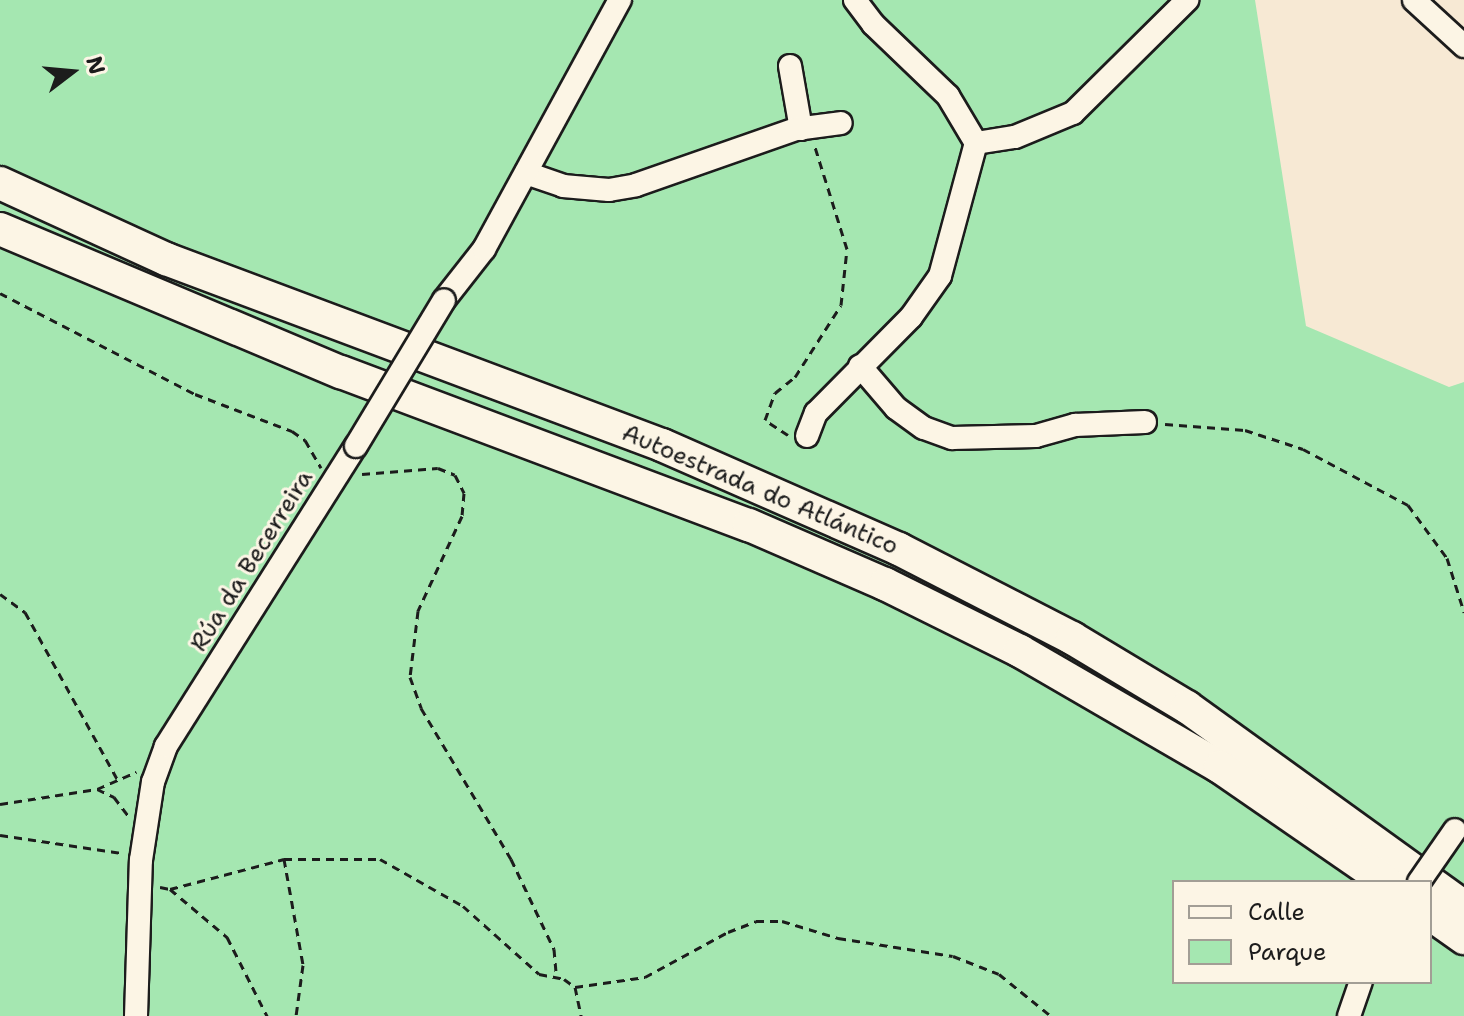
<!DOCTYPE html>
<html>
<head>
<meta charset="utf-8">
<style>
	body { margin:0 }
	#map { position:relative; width:1464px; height:1016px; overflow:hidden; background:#f7e9d4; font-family:"Shantell Sans",sans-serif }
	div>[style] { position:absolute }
	.green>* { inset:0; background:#a5e7b1 }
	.path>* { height:3px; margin-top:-1.5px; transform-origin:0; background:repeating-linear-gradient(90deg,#1c1c1c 0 8px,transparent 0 14px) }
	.roads { filter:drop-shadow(2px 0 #1c1c1c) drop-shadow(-2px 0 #1c1c1c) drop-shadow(0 2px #1c1c1c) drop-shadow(0 -2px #1c1c1c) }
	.minor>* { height:22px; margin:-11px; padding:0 11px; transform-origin:11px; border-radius:11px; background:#fcf5e5 }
	.highway>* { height:32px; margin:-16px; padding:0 16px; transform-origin:16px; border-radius:16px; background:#fcf5e5 }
	.bridges { filter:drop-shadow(2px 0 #1c1c1c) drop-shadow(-2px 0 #1c1c1c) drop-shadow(0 2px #1c1c1c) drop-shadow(0 -2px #1c1c1c) }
	.minor-bridge>* { height:22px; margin:-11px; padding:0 11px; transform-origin:11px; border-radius:11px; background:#fcf5e5 }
	span { translate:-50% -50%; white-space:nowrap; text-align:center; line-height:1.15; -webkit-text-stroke:6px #fcf5e5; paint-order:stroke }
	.street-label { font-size:24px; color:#1c1c1c }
	.legend { position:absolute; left:1172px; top:880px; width:260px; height:104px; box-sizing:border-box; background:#fcf5e5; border:2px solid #a29e95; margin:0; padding:10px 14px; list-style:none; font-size:24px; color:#1c1c1c }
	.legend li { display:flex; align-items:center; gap:16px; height:40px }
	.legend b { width:40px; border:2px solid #a29e95 }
	.north { position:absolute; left:32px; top:32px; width:80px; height:80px; -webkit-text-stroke:6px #fcf5e5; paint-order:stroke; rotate:74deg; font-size:22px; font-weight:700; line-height:32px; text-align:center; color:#1c1c1c }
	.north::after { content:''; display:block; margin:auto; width:28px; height:36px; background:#1c1c1c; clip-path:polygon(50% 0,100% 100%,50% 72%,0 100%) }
</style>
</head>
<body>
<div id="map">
	<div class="green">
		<i style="clip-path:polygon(evenodd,0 0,1255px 0,1306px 326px,1449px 387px,1464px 382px,1464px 1016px,0 1016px,0 0,1174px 882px,1430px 882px,1430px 982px,1174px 982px,1174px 882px)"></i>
	</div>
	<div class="path">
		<i style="left:0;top:293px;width:220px;rotate:27.4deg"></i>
		<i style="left:195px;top:394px;width:104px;rotate:20.9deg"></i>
		<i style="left:292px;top:431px;width:16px;rotate:35deg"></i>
		<i style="left:305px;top:440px;width:32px;rotate:60deg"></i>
		<i style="left:1165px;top:424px;width:80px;rotate:4.3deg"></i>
		<i style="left:1245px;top:430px;width:61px;rotate:18.1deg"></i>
		<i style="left:1303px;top:449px;width:119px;rotate:28.1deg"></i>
		<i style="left:1408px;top:505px;width:66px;rotate:53.7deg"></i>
		<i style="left:1447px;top:558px;width:57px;rotate:72.5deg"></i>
		<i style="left:788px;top:435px;width:27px;rotate:-147deg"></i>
		<i style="left:765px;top:420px;width:29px;rotate:-70deg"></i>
		<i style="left:775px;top:393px;width:26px;rotate:-39deg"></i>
		<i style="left:795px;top:377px;width:85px;rotate:-57.4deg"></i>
		<i style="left:841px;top:305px;width:56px;rotate:-83.9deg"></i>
		<i style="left:847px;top:249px;width:107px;rotate:-107.4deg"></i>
		<i style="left:362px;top:474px;width:76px;rotate:-4.5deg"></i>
		<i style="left:438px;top:468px;width:18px;rotate:22deg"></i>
		<i style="left:455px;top:475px;width:20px;rotate:63deg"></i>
		<i style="left:464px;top:493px;width:23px;rotate:95deg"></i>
		<i style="left:462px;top:516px;width:105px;rotate:114.9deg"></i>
		<i style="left:418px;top:611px;width:66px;rotate:96.9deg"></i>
		<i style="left:410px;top:677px;width:33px;rotate:70deg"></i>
		<i style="left:421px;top:708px;width:176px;rotate:59.2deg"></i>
		<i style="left:511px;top:859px;width:100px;rotate:64.5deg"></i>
		<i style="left:554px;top:949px;width:25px;rotate:85deg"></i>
		<i style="left:0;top:594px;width:31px;rotate:36deg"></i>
		<i style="left:25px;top:612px;width:191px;rotate:61.1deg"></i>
		<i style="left:97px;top:789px;width:19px;rotate:25deg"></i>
		<i style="left:114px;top:797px;width:25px;rotate:53deg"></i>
		<i style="left:0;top:804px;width:98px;rotate:-8.8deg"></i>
		<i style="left:97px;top:789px;width:43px;rotate:-23.6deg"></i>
		<i style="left:0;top:835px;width:123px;rotate:8.4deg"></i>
		<i style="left:284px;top:859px;width:108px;rotate:79.8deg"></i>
		<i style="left:303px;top:965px;width:51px;rotate:97.8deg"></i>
		<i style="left:160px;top:887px;width:10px;rotate:11deg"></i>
		<i style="left:170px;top:889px;width:118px;rotate:-14.7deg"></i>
		<i style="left:284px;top:859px;width:96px"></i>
		<i style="left:380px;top:859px;width:95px;rotate:29.5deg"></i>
		<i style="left:463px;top:906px;width:102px;rotate:41.8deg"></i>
		<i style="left:539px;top:974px;width:25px;rotate:11deg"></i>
		<i style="left:564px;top:979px;width:14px;rotate:36deg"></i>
		<i style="left:575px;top:987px;width:30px;rotate:78deg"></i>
		<i style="left:170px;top:889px;width:75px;rotate:40.1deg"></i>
		<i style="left:227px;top:937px;width:89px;rotate:63.1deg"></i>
		<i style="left:575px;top:987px;width:71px;rotate:-8.1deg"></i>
		<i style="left:645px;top:977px;width:94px;rotate:-28.5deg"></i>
		<i style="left:728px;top:932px;width:30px;rotate:-21deg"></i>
		<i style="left:756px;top:921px;width:26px"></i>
		<i style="left:782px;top:921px;width:59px;rotate:16.9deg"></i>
		<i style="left:838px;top:938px;width:116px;rotate:8.9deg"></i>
		<i style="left:953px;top:956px;width:49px;rotate:21.4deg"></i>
		<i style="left:999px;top:974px;width:67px;rotate:38.9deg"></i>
	</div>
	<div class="roads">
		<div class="minor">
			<i style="left:855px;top:0;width:30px;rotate:53deg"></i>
			<i style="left:873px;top:24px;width:104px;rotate:43.8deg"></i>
			<i style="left:948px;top:96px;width:55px;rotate:59.2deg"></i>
			<i style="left:976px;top:143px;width:39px;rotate:-9deg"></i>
			<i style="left:1015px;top:137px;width:63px;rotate:-22.5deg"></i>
			<i style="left:1073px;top:113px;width:161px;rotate:-44.7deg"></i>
			<i style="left:1414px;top:0;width:68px;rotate:42.6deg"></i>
			<i style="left:790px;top:66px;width:64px;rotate:80.1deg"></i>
			<i style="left:526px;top:173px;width:39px;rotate:19deg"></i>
			<i style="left:563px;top:186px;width:46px;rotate:5deg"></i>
			<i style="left:609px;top:190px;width:27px;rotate:-10deg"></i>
			<i style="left:636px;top:185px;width:170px;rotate:-19.3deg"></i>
			<i style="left:796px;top:129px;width:45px;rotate:-7.6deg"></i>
			<i style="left:444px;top:300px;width:65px;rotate:-51.9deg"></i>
			<i style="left:484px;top:249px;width:284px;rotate:-61.4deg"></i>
			<i style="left:860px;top:366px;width:55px;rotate:49.4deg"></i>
			<i style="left:896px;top:408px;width:34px;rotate:36deg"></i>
			<i style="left:924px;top:428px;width:30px;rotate:20deg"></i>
			<i style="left:952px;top:438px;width:84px;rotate:-1.4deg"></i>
			<i style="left:1036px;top:436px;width:41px;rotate:-15.8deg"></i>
			<i style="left:1075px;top:425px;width:70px;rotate:-2.5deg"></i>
			<i style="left:807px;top:436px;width:25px;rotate:-69deg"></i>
			<i style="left:816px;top:413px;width:135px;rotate:-45.3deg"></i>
			<i style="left:911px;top:317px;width:50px;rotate:-54.7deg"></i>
			<i style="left:940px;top:276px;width:138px;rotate:-74.9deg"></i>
			<i style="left:136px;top:1016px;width:156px;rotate:-88.2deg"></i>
			<i style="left:141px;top:860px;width:79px;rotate:-81.3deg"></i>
			<i style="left:153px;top:782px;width:38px;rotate:-70deg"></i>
			<i style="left:166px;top:746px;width:355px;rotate:-57.7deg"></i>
			<i style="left:1349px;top:1016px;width:36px;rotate:-71deg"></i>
		</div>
		<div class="highway">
			<i style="left:0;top:183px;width:183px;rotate:24.6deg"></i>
			<i style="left:166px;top:259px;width:530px;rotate:20.56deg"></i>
			<i style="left:662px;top:445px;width:259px;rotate:23.7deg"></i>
			<i style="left:899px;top:549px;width:195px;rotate:27.2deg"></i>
			<i style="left:1072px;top:638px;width:134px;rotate:31deg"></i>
			<i style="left:1187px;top:707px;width:342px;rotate:35.8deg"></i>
			<i style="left:0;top:229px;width:370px;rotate:22.8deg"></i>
			<i style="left:341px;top:372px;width:436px;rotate:20.6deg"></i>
			<i style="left:749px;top:525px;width:148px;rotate:23.5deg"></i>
			<i style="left:885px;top:584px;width:151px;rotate:26.4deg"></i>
			<i style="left:1020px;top:651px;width:231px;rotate:30.1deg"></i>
			<i style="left:1220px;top:767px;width:203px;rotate:34.6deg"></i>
			<i style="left:1430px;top:914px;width:42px;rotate:35.2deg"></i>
		</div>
	</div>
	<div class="bridges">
		<div class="minor-bridge">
			<i style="left:356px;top:446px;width:170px;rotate:-58.9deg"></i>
			<i style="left:1419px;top:882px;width:63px;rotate:-55.3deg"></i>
		</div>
	</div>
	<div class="street-label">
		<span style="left:760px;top:490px;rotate:23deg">Autoestrada do Atlántico</span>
		<span style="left:252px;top:561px;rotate:-58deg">Rúa da Becerreira</span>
	</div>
	<ul class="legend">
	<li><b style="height:10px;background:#fcf5e5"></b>Calle</li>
	<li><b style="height:22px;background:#a5e7b1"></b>Parque</li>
	</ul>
	<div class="north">N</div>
</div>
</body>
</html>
